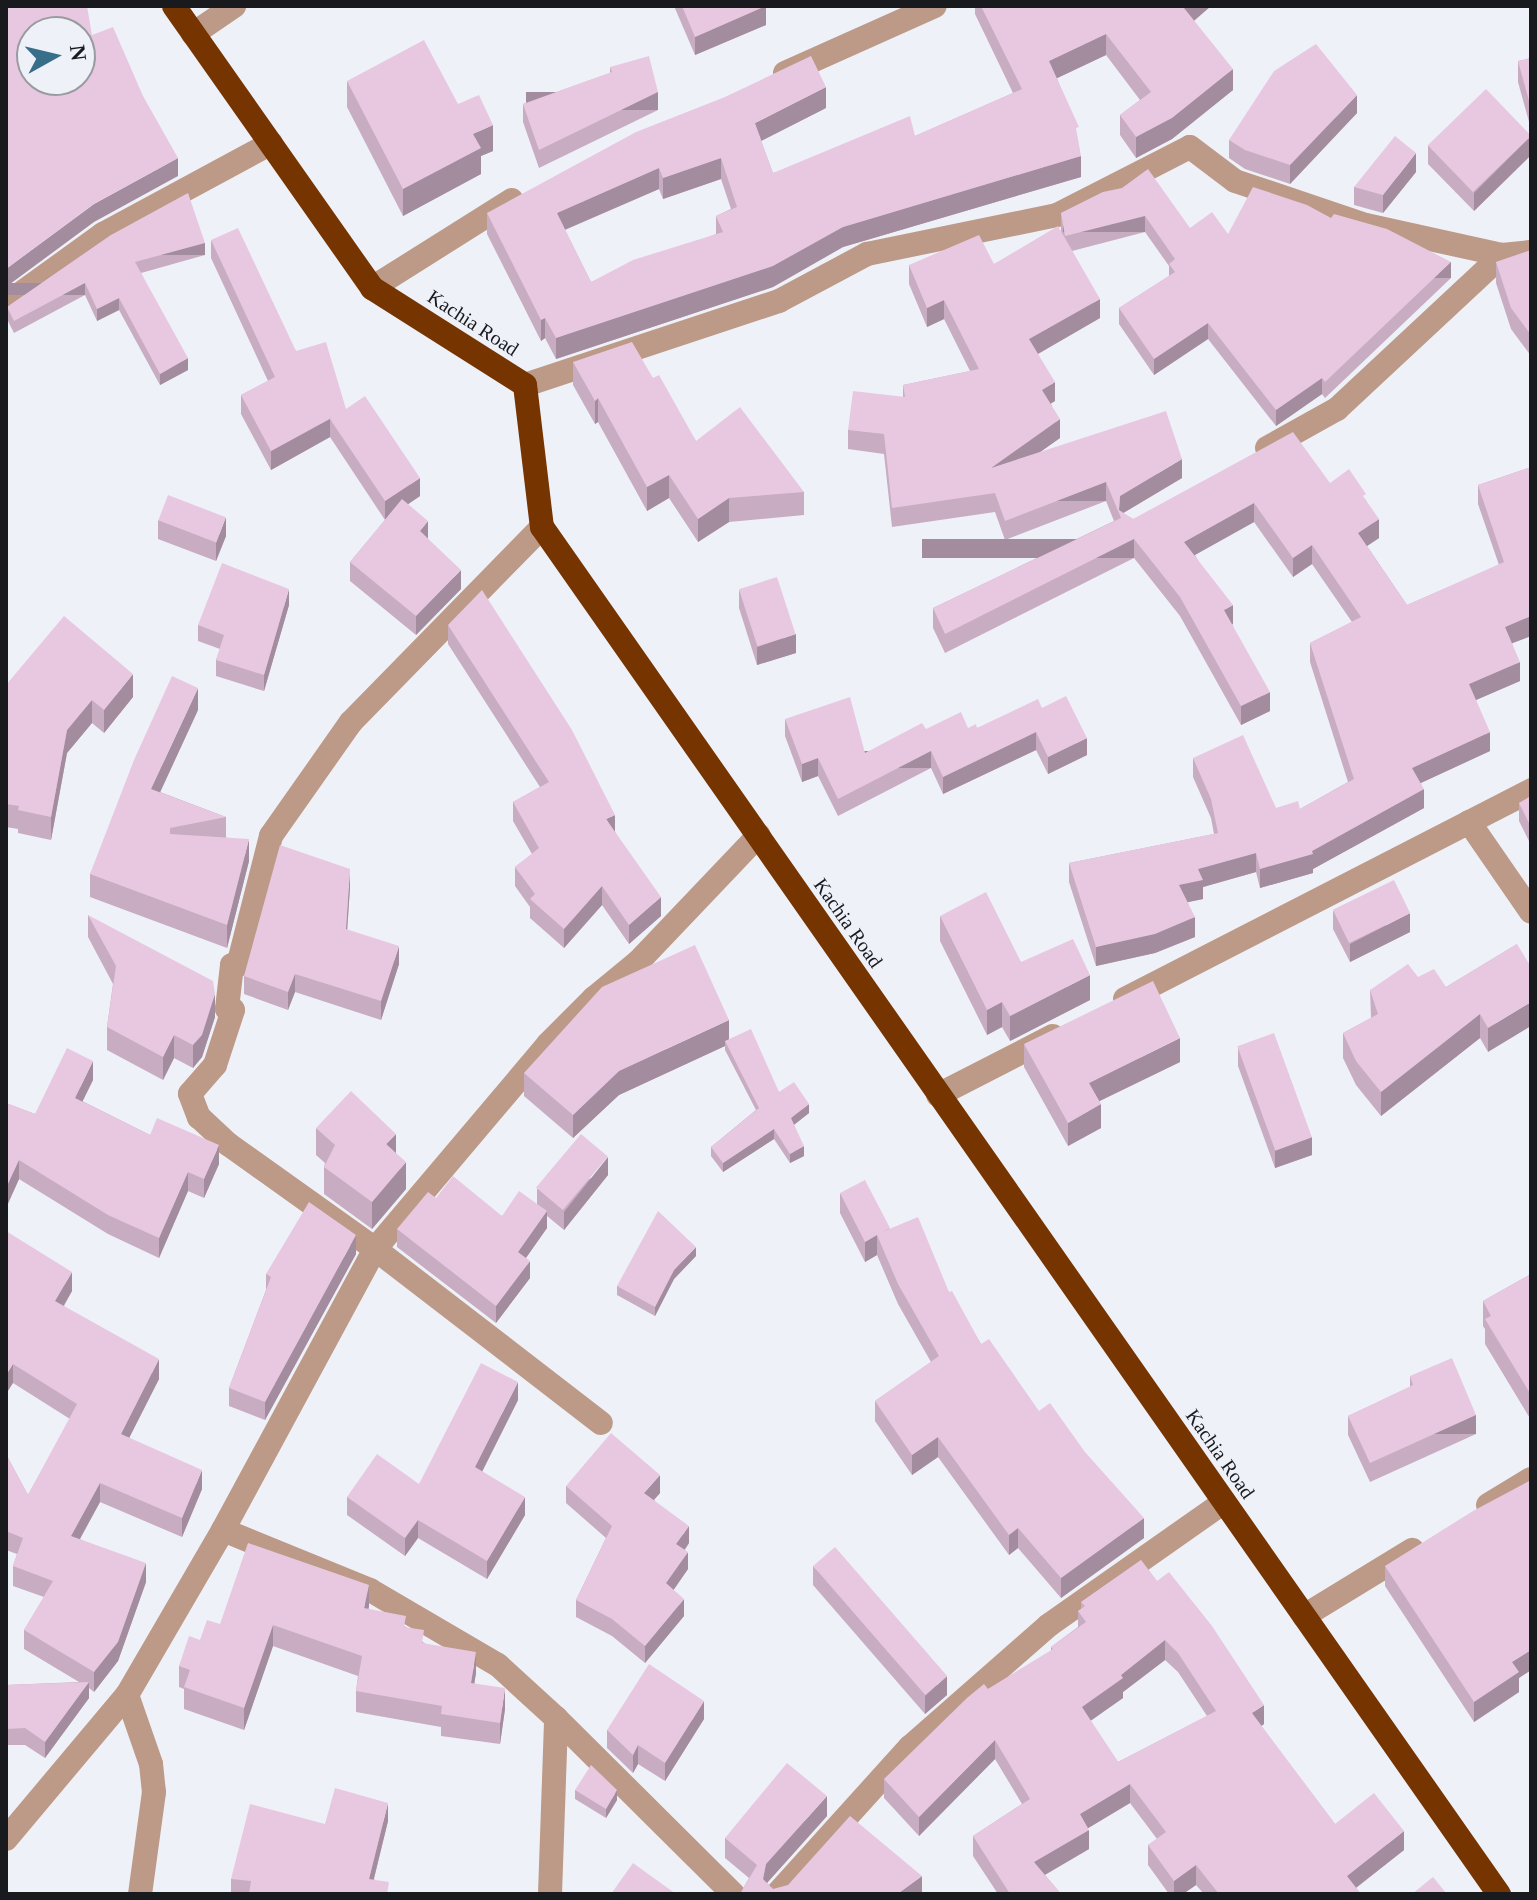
<!DOCTYPE html>
<html>
<head>
<meta charset="utf-8">
<style>
	body { margin:0 }
	#map { position:relative; width:1537px; height:1900px; overflow:hidden; background:#eff1f9; font-family:Georgia,serif }
	div>[style] { position:absolute }
	.minor>* { height:24px; margin:-12px; padding:0 12px; transform-origin:12px; border-radius:12px; background:#bc9a87 }
	.highway>* { height:24px; margin:-12px; padding:0 12px; transform-origin:12px; border-radius:12px; background:#763400 }
	.wall>* { inset:0; background:#c8acc2 }
	.shaded-wall>* { inset:0; background:#a28c9e; transform-origin:0 0 }
	.building>* { inset:0; background:#e8c8e1; transform-origin:0 0 }
	span { translate:-50% -50%; white-space:nowrap; text-align:center; line-height:1.15; -webkit-text-stroke:6px #eff1f9; paint-order:stroke }
	.street-label { font-size:20px; color:#191a1d }
	.frame { position:absolute; inset:0; border:8px solid #191a1d; pointer-events:none }
	.north { position:absolute; left:16px; top:16px; width:80px; height:80px; box-sizing:border-box; background:#eff1f9; border:2px solid #999ba1; border-radius:50%; rotate:82deg; font-size:22px; font-weight:700; line-height:32px; text-align:center; color:#191a1d }
	.north::after { content:''; display:block; margin:auto; width:28px; height:36px; background:#376e89; clip-path:polygon(50% 0,100% 100%,50% 72%,0 100%) }
</style>
</head>
<body>
<div id="map">
	<div class="minor">
		<i style="left:193px;top:34px;width:50px;rotate:-34.3deg"></i>
		<i style="left:785px;top:73px;width:164px;rotate:-24.1deg"></i>
		<i style="left:372px;top:288px;width:165px;rotate:-32.2deg"></i>
		<i style="left:6px;top:304px;width:120px;rotate:-35.8deg"></i>
		<i style="left:103px;top:234px;width:191px;rotate:-28.4deg"></i>
		<i style="left:525px;top:385px;width:268px;rotate:-18.3deg"></i>
		<i style="left:779px;top:301px;width:100px;rotate:-28.1deg"></i>
		<i style="left:867px;top:254px;width:194px;rotate:-11.6deg"></i>
		<i style="left:1057px;top:215px;width:149px;rotate:-27.1deg"></i>
		<i style="left:1190px;top:147px;width:56px;rotate:37.1deg"></i>
		<i style="left:1235px;top:181px;width:138px;rotate:18.6deg"></i>
		<i style="left:1366px;top:225px;width:139px;rotate:12.4deg"></i>
		<i style="left:1502px;top:255px;width:29px;rotate:-6deg"></i>
		<i style="left:1267px;top:448px;width:80px;rotate:-29.1deg"></i>
		<i style="left:1337px;top:409px;width:226px;rotate:-43deg"></i>
		<i style="left:542px;top:527px;width:273px;rotate:134.4deg"></i>
		<i style="left:351px;top:722px;width:139px;rotate:125.1deg"></i>
		<i style="left:271px;top:836px;width:133px;rotate:104.3deg"></i>
		<i style="left:238px;top:965px;width:6px;rotate:180deg"></i>
		<i style="left:232px;top:965px;width:44px;rotate:96.5deg"></i>
		<i style="left:227px;top:1009px;width:6px;rotate:9deg"></i>
		<i style="left:233px;top:1010px;width:58px;rotate:108.1deg"></i>
		<i style="left:215px;top:1065px;width:38px;rotate:131deg"></i>
		<i style="left:190px;top:1094px;width:25px;rotate:69deg"></i>
		<i style="left:199px;top:1117px;width:40px;rotate:43deg"></i>
		<i style="left:228px;top:1144px;width:181px;rotate:35.5deg"></i>
		<i style="left:375px;top:1249px;width:285px;rotate:37.6deg"></i>
		<i style="left:1469px;top:822px;width:109px;rotate:55.4deg"></i>
		<i style="left:1125px;top:999px;width:457px;rotate:-27.2deg"></i>
		<i style="left:938px;top:1095px;width:129px;rotate:-27.2deg"></i>
		<i style="left:1488px;top:1505px;width:50px;rotate:-31.2deg"></i>
		<i style="left:223px;top:1530px;width:159px;rotate:22.2deg"></i>
		<i style="left:370px;top:1590px;width:148px;rotate:30.4deg"></i>
		<i style="left:498px;top:1665px;width:79px;rotate:42.4deg"></i>
		<i style="left:556px;top:1718px;width:250px;rotate:44.8deg"></i>
		<i style="left:1304px;top:1616px;width:127px;rotate:-31.4deg"></i>
		<i style="left:127px;top:1695px;width:73px;rotate:70.8deg"></i>
		<i style="left:151px;top:1764px;width:28px;rotate:84deg"></i>
		<i style="left:154px;top:1792px;width:103px;rotate:97.8deg"></i>
		<i style="left:6px;top:1839px;width:188px;rotate:-50deg"></i>
		<i style="left:127px;top:1695px;width:191px;rotate:-59.8deg"></i>
		<i style="left:223px;top:1530px;width:319px;rotate:-61.6deg"></i>
		<i style="left:375px;top:1249px;width:268px;rotate:-49.8deg"></i>
		<i style="left:548px;top:1044px;width:65px;rotate:-45deg"></i>
		<i style="left:594px;top:998px;width:57px;rotate:-39.3deg"></i>
		<i style="left:638px;top:962px;width:175px;rotate:-46.4deg"></i>
		<i style="left:550px;top:1894px;width:176px;rotate:-88deg"></i>
		<i style="left:777px;top:1894px;width:198px;rotate:-47.9deg"></i>
		<i style="left:910px;top:1747px;width:185px;rotate:-41.3deg"></i>
		<i style="left:1049px;top:1625px;width:214px;rotate:-35.1deg"></i>
	</div>
	<div class="highway">
		<i style="left:174px;top:6px;width:345px;rotate:54.9deg"></i>
		<i style="left:372px;top:288px;width:181px;rotate:32.4deg"></i>
		<i style="left:525px;top:385px;width:143px;rotate:83.2deg"></i>
		<i style="left:542px;top:527px;width:1669px;rotate:55.01deg"></i>
	</div>
	<div class="wall">
		<i style="clip-path:polygon(674px 6px,766px 6px,766px 25px,695px 55px)"></i>
		<i style="clip-path:polygon(evenodd,975px 6px,1211px 6px,1194px 21px,1233px 90px,1172px 139px,1136px 158px,1120px 135px,1120px 115px,1140px 100px,1106px 55px,1057px 78px,1079px 146px,1081px 177px,843px 247px,773px 287px,556px 359px,545px 338px,541px 341px,487px 234px,487px 213px,826px 108px,761px 141px,773px 173px,915px 136px,1013px 93px,975px 14px,975px 6px,721px 179px,731px 209px,716px 216px,716px 234px,591px 282px,565px 230px,659px 189px,663px 199px,721px 179px)"></i>
		<i style="clip-path:polygon(1531px 58px,1531px 129px,1518px 82px,1518px 61px)"></i>
		<i style="clip-path:polygon(610px 67px,658px 110px,539px 168px,523px 122px,523px 104px,610px 73px)"></i>
		<i style="clip-path:polygon(347px 81px,458px 104px,493px 151px,481px 156px,481px 174px,403px 216px,347px 107px)"></i>
		<i style="clip-path:polygon(1357px 113px,1290px 184px,1245px 169px,1229px 158px,1229px 140px)"></i>
		<i style="clip-path:polygon(1531px 136px,1531px 155px,1474px 211px,1428px 164px,1428px 146px)"></i>
		<i style="clip-path:polygon(1416px 172px,1383px 213px,1354px 205px,1354px 187px)"></i>
		<i style="clip-path:polygon(1103px 192px,1190px 228px,1228px 234px,1331px 218px,1451px 278px,1325px 398px,1322px 394px,1276px 426px,1208px 339px,1154px 375px,1119px 324px,1119px 308px,1169px 276px,1169px 266px,1145px 232px,1072px 251px,1100px 318px,1038px 354px,1055px 401px,1051px 403px,1060px 438px,1040px 452px,1182px 478px,1123px 513px,1133px 519px,1330px 483px,1366px 500px,1379px 538px,1367px 546px,1407px 605px,1499px 565px,1478px 504px,1478px 485px,1531px 467px,1531px 636px,1512px 643px,1520px 681px,1476px 700px,1490px 751px,1421px 783px,1424px 808px,1313px 869px,1313px 873px,1260px 888px,1256px 872px,1203px 887px,1203px 899px,1188px 902px,1195px 937px,1155px 953px,1096px 966px,1069px 882px,1069px 863px,1214px 834px,1211px 818px,1193px 777px,1193px 758px,1276px 808px,1300px 809px,1348px 782px,1310px 662px,1310px 643px,1352px 622px,1312px 564px,1293px 577px,1254px 522px,1195px 555px,1233px 624px,1232px 624px,1270px 711px,1241px 725px,1180px 616px,1134px 558px,945px 653px,933px 628px,933px 608px,1114px 521px,1106px 501px,1005px 540px,995px 512px,892px 527px,884px 454px,848px 449px,848px 430px,903px 397px,903px 385px,970px 371px,944px 319px,927px 327px,909px 284px,909px 265px,994px 264px,1061px 231px,1061px 213px)"></i>
		<i style="clip-path:polygon(111px 235px,205px 255px,141px 273px,188px 370px,160px 385px,119px 310px,97px 321px,85px 295px,14px 333px,7px 319px,7px 307px)"></i>
		<i style="clip-path:polygon(211px 240px,296px 351px,420px 496px,408px 504px,428px 539px,461px 589px,416px 635px,350px 581px,350px 562px,385px 520px,330px 437px,271px 470px,241px 414px,241px 395px,268px 381px,211px 258px)"></i>
		<i style="clip-path:polygon(1531px 250px,1531px 356px,1511px 329px,1496px 283px,1496px 262px)"></i>
		<i style="clip-path:polygon(573px 362px,653px 378px,696px 441px,804px 492px,804px 515px,729px 522px,698px 542px,669px 498px,647px 511px,598px 422px,595px 424px,573px 385px)"></i>
		<i style="clip-path:polygon(158px 520px,226px 536px,216px 561px,158px 539px)"></i>
		<i style="clip-path:polygon(739px 590px,796px 653px,757px 665px,739px 608px)"></i>
		<i style="clip-path:polygon(289px 605px,264px 691px,216px 676px,216px 660px,220px 649px,198px 641px,198px 625px)"></i>
		<i style="clip-path:polygon(448px 625px,615px 832px,661px 916px,629px 944px,602px 905px,564px 948px,530px 918px,530px 907px,515px 886px,515px 867px,532px 854px,513px 821px,513px 802px,540px 787px,448px 644px)"></i>
		<i style="clip-path:polygon(6px 685px,133px 697px,104px 733px,92px 723px,67px 753px,51px 840px,18px 833px,18px 829px,6px 827px)"></i>
		<i style="clip-path:polygon(1042px 708px,1087px 755px,1048px 774px,1036px 750px,943px 794px,931px 768px,838px 816px,818px 776px,802px 782px,785px 736px,785px 719px,865px 753px,926px 729px,977px 728px)"></i>
		<i style="clip-path:polygon(198px 710px,160px 792px,226px 817px,226px 837px,249px 861px,227px 948px,90px 897px,90px 874px)"></i>
		<i style="clip-path:polygon(1531px 796px,1531px 845px,1519px 821px,1519px 803px)"></i>
		<i style="clip-path:polygon(350px 887px,347px 930px,399px 964px,381px 1020px,295px 992px,288px 1010px,244px 994px,244px 976px)"></i>
		<i style="clip-path:polygon(1333px 911px,1410px 932px,1350px 962px,1333px 929px)"></i>
		<i style="clip-path:polygon(88px 915px,215px 1017px,202px 1057px,193px 1068px,174px 1058px,163px 1080px,107px 1050px,107px 1027px,113px 984px,88px 937px)"></i>
		<i style="clip-path:polygon(940px 916px,1021px 962px,1090px 1000px,1010px 1041px,1002px 1027px,987px 1035px,940px 941px)"></i>
		<i style="clip-path:polygon(1517px 944px,1488px 1052px,1480px 1038px,1381px 1116px,1356px 1085px,1343px 1058px,1343px 1033px,1371px 1018px,1370px 990px,1418px 977px,1446px 987px)"></i>
		<i style="clip-path:polygon(729px 1039px,779px 1092px,809px 1113px,794px 1125px,804px 1156px,790px 1163px,774px 1139px,723px 1172px,711px 1156px,711px 1147px,756px 1110px,725px 1050px,725px 1046px,619px 1095px,573px 1138px,524px 1096px,524px 1073px)"></i>
		<i style="clip-path:polygon(1024px 1044px,1180px 1062px,1100px 1101px,1101px 1128px,1068px 1146px,1024px 1067px)"></i>
		<i style="clip-path:polygon(1238px 1047px,1312px 1155px,1275px 1168px,1238px 1066px)"></i>
		<i style="clip-path:polygon(93px 1080px,82px 1101px,150px 1135px,219px 1164px,204px 1198px,188px 1191px,159px 1258px,108px 1234px,19px 1179px,6px 1208px,6px 1103px,35px 1114px)"></i>
		<i style="clip-path:polygon(316px 1128px,396px 1153px,406px 1189px,372px 1229px,324px 1194px,324px 1167px,325px 1163px,316px 1155px)"></i>
		<i style="clip-path:polygon(608px 1175px,564px 1230px,547px 1216px,547px 1228px,526px 1258px,530px 1278px,496px 1323px,397px 1247px,397px 1229px,436px 1198px,502px 1216px,537px 1204px,537px 1189px)"></i>
		<i style="clip-path:polygon(840px 1193px,890px 1229px,949px 1292px,981px 1344px,1144px 1538px,1061px 1598px,1018px 1548px,1009px 1555px,938px 1457px,912px 1475px,875px 1421px,875px 1401px,931px 1362px,898px 1304px,877px 1255px,865px 1262px,840px 1213px)"></i>
		<i style="clip-path:polygon(6px 1231px,72px 1291px,64px 1306px,159px 1379px,129px 1438px,202px 1489px,182px 1537px,100px 1502px,80px 1539px,146px 1582px,118px 1661px,94px 1692px,89px 1688px,89px 1698px,45px 1758px,25px 1745px,6px 1745px,6px 1685px,79px 1682px,24px 1649px,24px 1630px,44px 1597px,13px 1586px,13px 1566px,17px 1554px,6px 1550px,6px 1454px,28px 1495px,70px 1419px,13px 1383px)"></i>
		<i style="clip-path:polygon(356px 1254px,265px 1420px,229px 1406px,229px 1388px,266px 1290px,266px 1274px)"></i>
		<i style="clip-path:polygon(696px 1256px,674px 1279px,655px 1316px,617px 1295px,617px 1286px)"></i>
		<i style="clip-path:polygon(1531px 1274px,1531px 1420px,1485px 1344px,1485px 1329px,1483px 1326px,1483px 1301px)"></i>
		<i style="clip-path:polygon(1410px 1376px,1476px 1434px,1370px 1482px,1348px 1435px,1348px 1416px,1410px 1387px)"></i>
		<i style="clip-path:polygon(518px 1400px,482px 1471px,525px 1515px,487px 1579px,418px 1538px,405px 1556px,347px 1515px,347px 1497px,419px 1484px)"></i>
		<i style="clip-path:polygon(1531px 1480px,1531px 1670px,1519px 1678px,1519px 1692px,1474px 1722px,1385px 1586px,1385px 1566px)"></i>
		<i style="clip-path:polygon(566px 1486px,660px 1493px,654px 1500px,689px 1543px,685px 1550px,688px 1569px,673px 1590px,684px 1616px,645px 1663px,612px 1636px,576px 1617px,576px 1600px,606px 1538px,566px 1503px)"></i>
		<i style="clip-path:polygon(evenodd,1141px 1560px,1264px 1724px,1261px 1726px,1335px 1824px,1404px 1850px,1356px 1888px,1361px 1894px,1204px 1894px,1196px 1885px,1183px 1894px,1169px 1894px,1148px 1865px,1148px 1845px,1157px 1839px,1130px 1803px,1088px 1828px,1089px 1849px,1045px 1875px,1061px 1894px,998px 1894px,973px 1856px,973px 1836px,1022px 1804px,995px 1759px,919px 1836px,884px 1798px,884px 1779px,988px 1689px,1051px 1651px,1051px 1647px,1078px 1627px,1078px 1611px,1081px 1610px,1081px 1602px,1141px 1560px,1165px 1660px,1178px 1672px,1207px 1716px,1118px 1762px,1090px 1720px,1123px 1698px,1123px 1692px,1165px 1660px)"></i>
		<i style="clip-path:polygon(813px 1566px,947px 1695px,925px 1714px,813px 1585px)"></i>
		<i style="clip-path:polygon(369px 1609px,406px 1627px,424px 1643px,476px 1673px,474px 1683px,505px 1709px,500px 1744px,441px 1736px,441px 1727px,356px 1712px,356px 1691px,358px 1676px,273px 1646px,244px 1730px,184px 1709px,184px 1689px,179px 1687px,179px 1666px,200px 1640px,220px 1624px)"></i>
		<i style="clip-path:polygon(704px 1719px,665px 1781px,638px 1764px,633px 1773px,607px 1748px,607px 1730px)"></i>
		<i style="clip-path:polygon(575px 1790px,617px 1800px,606px 1818px,575px 1799px)"></i>
		<i style="clip-path:polygon(827px 1816px,767px 1883px,773px 1889px,922px 1894px,740px 1894px,749px 1878px,725px 1858px,725px 1838px)"></i>
		<i style="clip-path:polygon(388px 1821px,374px 1879px,389px 1894px,231px 1894px,231px 1879px,325px 1824px)"></i>
	</div>
	<div class="shaded-wall">
		<i style="clip-path:polygon(766px 6px,766px 25px,695px 55px,695px 37px)"></i>
		<i style="clip-path:polygon(1187px 6px,1211px 6px,1184px 29px,1184px 8px)"></i>
		<i style="clip-path:polygon(1106px 34px,1106px 55px,1049px 82px,1049px 61px)"></i>
		<i style="clip-path:polygon(1233px 69px,1233px 90px,1172px 139px,1136px 158px,1136px 137px)"></i>
		<i style="clip-path:polygon(826px 87px,826px 108px,755px 144px,755px 123px)"></i>
		<i style="left:658px;top:92px;width:18px;height:132px;rotate:90deg"></i>
		<i style="clip-path:polygon(1357px 95px,1357px 113px,1290px 184px,1290px 165px)"></i>
		<i style="clip-path:polygon(493px 125px,493px 151px,481px 156px,481px 174px,403px 216px,403px 189px,473px 134px)"></i>
		<i style="clip-path:polygon(1531px 136px,1531px 155px,1474px 211px,1474px 193px)"></i>
		<i style="clip-path:polygon(1416px 153px,1416px 172px,1383px 213px,1383px 195px)"></i>
		<i style="clip-path:polygon(1081px 156px,1081px 177px,843px 247px,773px 287px,556px 359px,556px 338px,843px 227px)"></i>
		<i style="clip-path:polygon(178px 158px,178px 176px,94px 222px,6px 287px,6px 269px,94px 204px)"></i>
		<i style="clip-path:polygon(721px 158px,721px 179px,663px 199px,663px 178px)"></i>
		<i style="clip-path:polygon(659px 168px,659px 189px,557px 233px,557px 213px)"></i>
		<i style="left:1145px;top:216px;width:16px;height:82px;rotate:90deg"></i>
		<i style="left:205px;top:243px;width:12px;height:73px;rotate:90deg"></i>
		<i style="left:1451px;top:262px;width:16px;height:174px;rotate:90deg"></i>
		<i style="left:85px;top:283px;width:12px;height:81px;rotate:90deg"></i>
		<i style="clip-path:polygon(119px 298px,119px 310px,97px 321px,97px 309px)"></i>
		<i style="clip-path:polygon(1100px 299px,1100px 318px,1029px 359px,1029px 339px)"></i>
		<i style="clip-path:polygon(944px 300px,944px 319px,927px 327px,927px 308px)"></i>
		<i style="clip-path:polygon(545px 318px,545px 338px,541px 341px,541px 320px)"></i>
		<i style="clip-path:polygon(1208px 323px,1208px 339px,1154px 375px,1154px 359px)"></i>
		<i style="clip-path:polygon(188px 358px,188px 370px,160px 385px,160px 374px)"></i>
		<i style="clip-path:polygon(1322px 378px,1322px 394px,1276px 426px,1276px 410px)"></i>
		<i style="clip-path:polygon(1055px 382px,1055px 401px,1042px 409px,1042px 390px)"></i>
		<i style="clip-path:polygon(598px 398px,598px 422px,595px 424px,595px 401px)"></i>
		<i style="clip-path:polygon(330px 419px,330px 437px,271px 470px,271px 451px)"></i>
		<i style="clip-path:polygon(1060px 419px,1060px 438px,991px 487px,991px 468px)"></i>
		<i style="clip-path:polygon(1182px 459px,1182px 478px,1120px 515px,1119px 510px,1120px 496px)"></i>
		<i style="clip-path:polygon(669px 475px,669px 498px,647px 511px,647px 487px)"></i>
		<i style="clip-path:polygon(420px 478px,420px 496px,385px 520px,385px 501px)"></i>
		<i style="left:1106px;top:482px;width:19px;height:108px;rotate:90deg"></i>
		<i style="clip-path:polygon(729px 498px,729px 522px,698px 542px,698px 519px)"></i>
		<i style="clip-path:polygon(1254px 503px,1254px 522px,1184px 561px,1184px 542px)"></i>
		<i style="clip-path:polygon(226px 517px,226px 536px,216px 561px,216px 543px)"></i>
		<i style="clip-path:polygon(1379px 519px,1379px 538px,1358px 552px,1358px 533px)"></i>
		<i style="clip-path:polygon(428px 521px,428px 539px,420px 531px)"></i>
		<i style="left:1134px;top:539px;width:19px;height:212px;rotate:90deg"></i>
		<i style="clip-path:polygon(1312px 545px,1312px 564px,1293px 577px,1293px 558px)"></i>
		<i style="clip-path:polygon(461px 570px,461px 589px,416px 635px,416px 616px)"></i>
		<i style="clip-path:polygon(289px 589px,289px 605px,264px 691px,264px 675px)"></i>
		<i style="clip-path:polygon(1233px 605px,1233px 624px,1224px 629px,1224px 610px)"></i>
		<i style="clip-path:polygon(1531px 616px,1531px 636px,1505px 646px,1505px 627px)"></i>
		<i style="clip-path:polygon(796px 634px,796px 653px,757px 665px,757px 647px)"></i>
		<i style="clip-path:polygon(1520px 662px,1520px 681px,1469px 703px,1469px 684px)"></i>
		<i style="clip-path:polygon(133px 674px,133px 697px,104px 733px,104px 710px)"></i>
		<i style="clip-path:polygon(198px 688px,198px 710px,151px 812px,151px 789px)"></i>
		<i style="clip-path:polygon(1270px 692px,1270px 711px,1241px 725px,1241px 706px)"></i>
		<i style="clip-path:polygon(92px 700px,92px 723px,67px 753px,51px 840px,51px 817px,67px 730px)"></i>
		<i style="clip-path:polygon(1036px 732px,1036px 750px,943px 794px,943px 777px)"></i>
		<i style="clip-path:polygon(1490px 732px,1490px 751px,1412px 787px,1412px 768px)"></i>
		<i style="clip-path:polygon(1087px 738px,1087px 755px,1048px 774px,1048px 757px)"></i>
		<i style="left:931px;top:751px;width:17px;height:105px;rotate:90deg"></i>
		<i style="clip-path:polygon(818px 758px,818px 776px,802px 782px,802px 764px)"></i>
		<i style="clip-path:polygon(1424px 789px,1424px 808px,1313px 869px,1313px 873px,1260px 888px,1260px 869px,1312px 851px)"></i>
		<i style="clip-path:polygon(615px 815px,615px 834px,606px 819px)"></i>
		<i style="clip-path:polygon(249px 839px,249px 861px,227px 948px,227px 925px)"></i>
		<i style="clip-path:polygon(1256px 853px,1256px 872px,1203px 887px,1203px 899px,1179px 904px,1179px 885px,1198px 869px)"></i>
		<i style="clip-path:polygon(350px 869px,350px 887px,346px 948px,346px 929px)"></i>
		<i style="clip-path:polygon(602px 886px,602px 905px,564px 948px,564px 929px)"></i>
		<i style="clip-path:polygon(661px 897px,661px 916px,629px 944px,629px 925px)"></i>
		<i style="clip-path:polygon(1410px 913px,1410px 932px,1350px 962px,1350px 944px)"></i>
		<i style="clip-path:polygon(1195px 917px,1195px 937px,1155px 953px,1096px 966px,1096px 947px)"></i>
		<i style="clip-path:polygon(399px 946px,399px 964px,381px 1020px,381px 1001px)"></i>
		<i style="clip-path:polygon(295px 974px,295px 992px,288px 1010px,288px 992px)"></i>
		<i style="clip-path:polygon(1090px 975px,1090px 1000px,1010px 1041px,1010px 1016px)"></i>
		<i style="clip-path:polygon(215px 994px,215px 1017px,202px 1057px,193px 1068px,193px 1045px)"></i>
		<i style="clip-path:polygon(1002px 1002px,1002px 1027px,987px 1035px,987px 1010px)"></i>
		<i style="clip-path:polygon(1531px 1002px,1531px 1026px,1488px 1052px,1488px 1028px)"></i>
		<i style="clip-path:polygon(1480px 1014px,1480px 1038px,1381px 1116px,1381px 1092px)"></i>
		<i style="clip-path:polygon(729px 1020px,729px 1044px,725px 1041px,725px 1046px,619px 1095px,573px 1138px,573px 1115px,619px 1071px)"></i>
		<i style="clip-path:polygon(174px 1035px,174px 1058px,163px 1080px,163px 1057px)"></i>
		<i style="clip-path:polygon(1180px 1038px,1180px 1062px,1089px 1106px,1089px 1083px)"></i>
		<i style="clip-path:polygon(93px 1061px,93px 1080px,75px 1117px,75px 1098px)"></i>
		<i style="clip-path:polygon(809px 1104px,809px 1113px,791px 1127px,791px 1118px)"></i>
		<i style="clip-path:polygon(1101px 1104px,1101px 1128px,1068px 1146px,1068px 1123px)"></i>
		<i style="clip-path:polygon(774px 1129px,774px 1139px,723px 1172px,723px 1163px)"></i>
		<i style="clip-path:polygon(396px 1134px,396px 1160px,386px 1144px)"></i>
		<i style="clip-path:polygon(1312px 1137px,1312px 1155px,1275px 1168px,1275px 1150px)"></i>
		<i style="clip-path:polygon(219px 1145px,219px 1164px,204px 1198px,204px 1179px)"></i>
		<i style="clip-path:polygon(804px 1146px,804px 1156px,790px 1163px,790px 1154px)"></i>
		<i style="clip-path:polygon(608px 1157px,608px 1175px,564px 1230px,564px 1212px)"></i>
		<i style="clip-path:polygon(19px 1160px,19px 1179px,6px 1208px,6px 1188px)"></i>
		<i style="clip-path:polygon(406px 1162px,406px 1189px,372px 1229px,372px 1202px)"></i>
		<i style="clip-path:polygon(188px 1172px,188px 1191px,159px 1258px,159px 1238px)"></i>
		<i style="clip-path:polygon(547px 1211px,547px 1228px,518px 1269px,518px 1252px)"></i>
		<i style="clip-path:polygon(356px 1235px,356px 1254px,265px 1420px,265px 1402px)"></i>
		<i style="clip-path:polygon(877px 1235px,877px 1255px,865px 1262px,865px 1242px)"></i>
		<i style="clip-path:polygon(696px 1247px,696px 1256px,674px 1279px,655px 1316px,655px 1307px,674px 1270px)"></i>
		<i style="clip-path:polygon(530px 1261px,530px 1278px,496px 1323px,496px 1306px)"></i>
		<i style="clip-path:polygon(72px 1272px,72px 1291px,55px 1320px,55px 1301px)"></i>
		<i style="clip-path:polygon(159px 1359px,159px 1379px,121px 1454px,121px 1434px)"></i>
		<i style="clip-path:polygon(13px 1364px,13px 1383px,6px 1394px,6px 1375px)"></i>
		<i style="clip-path:polygon(518px 1382px,518px 1400px,475px 1486px,475px 1467px)"></i>
		<i style="left:1476px;top:1415px;width:19px;height:116px;rotate:90deg"></i>
		<i style="clip-path:polygon(938px 1437px,938px 1457px,912px 1475px,912px 1455px)"></i>
		<i style="clip-path:polygon(202px 1470px,202px 1489px,182px 1537px,182px 1518px)"></i>
		<i style="clip-path:polygon(660px 1475px,660px 1493px,644px 1511px,644px 1493px)"></i>
		<i style="clip-path:polygon(100px 1483px,100px 1502px,71px 1555px,71px 1536px)"></i>
		<i style="clip-path:polygon(525px 1497px,525px 1515px,487px 1579px,487px 1561px)"></i>
		<i style="clip-path:polygon(1144px 1518px,1144px 1538px,1061px 1598px,1061px 1578px)"></i>
		<i style="clip-path:polygon(418px 1520px,418px 1538px,405px 1556px,405px 1538px)"></i>
		<i style="clip-path:polygon(689px 1526px,689px 1543px,676px 1561px,676px 1544px)"></i>
		<i style="clip-path:polygon(1018px 1528px,1018px 1548px,1009px 1555px,1009px 1535px)"></i>
		<i style="clip-path:polygon(688px 1552px,688px 1569px,666px 1601px,666px 1583px)"></i>
		<i style="clip-path:polygon(146px 1563px,146px 1582px,118px 1661px,94px 1692px,94px 1672px)"></i>
		<i style="clip-path:polygon(369px 1585px,369px 1607px,364px 1629px,364px 1608px)"></i>
		<i style="clip-path:polygon(684px 1599px,684px 1616px,645px 1663px,645px 1646px)"></i>
		<i style="clip-path:polygon(273px 1625px,273px 1646px,244px 1730px,244px 1708px)"></i>
		<i style="clip-path:polygon(1165px 1640px,1165px 1660px,1123px 1692px,1123px 1698px,1082px 1727px,1082px 1707px,1121px 1675px)"></i>
		<i style="clip-path:polygon(1531px 1650px,1531px 1670px,1519px 1678px,1519px 1692px,1474px 1722px,1474px 1702px,1512px 1662px)"></i>
		<i style="clip-path:polygon(476px 1652px,476px 1673px,471px 1704px,471px 1683px)"></i>
		<i style="clip-path:polygon(947px 1676px,947px 1695px,925px 1714px,925px 1696px)"></i>
		<i style="clip-path:polygon(89px 1682px,89px 1698px,45px 1758px,45px 1742px)"></i>
		<i style="clip-path:polygon(505px 1688px,505px 1709px,500px 1744px,500px 1723px)"></i>
		<i style="clip-path:polygon(704px 1701px,704px 1719px,665px 1781px,665px 1763px)"></i>
		<i style="clip-path:polygon(1264px 1705px,1264px 1724px,1252px 1733px,1252px 1713px)"></i>
		<i style="clip-path:polygon(995px 1740px,995px 1759px,919px 1836px,919px 1817px)"></i>
		<i style="clip-path:polygon(638px 1745px,638px 1764px,633px 1773px,633px 1755px)"></i>
		<i style="clip-path:polygon(1130px 1784px,1130px 1803px,1080px 1833px,1080px 1814px)"></i>
		<i style="clip-path:polygon(617px 1790px,617px 1800px,606px 1818px,606px 1809px)"></i>
		<i style="clip-path:polygon(827px 1796px,827px 1816px,766px 1884px,763px 1879px,766px 1864px)"></i>
		<i style="clip-path:polygon(388px 1803px,388px 1821px,370px 1894px,369px 1879px)"></i>
		<i style="clip-path:polygon(1089px 1830px,1089px 1849px,1034px 1881px,1034px 1862px)"></i>
		<i style="clip-path:polygon(1404px 1831px,1404px 1850px,1348px 1894px,1347px 1876px)"></i>
		<i style="clip-path:polygon(1196px 1865px,1196px 1885px,1183px 1894px,1174px 1894px,1174px 1881px)"></i>
		<i style="clip-path:polygon(922px 1876px,922px 1894px,900px 1894px,900px 1892px)"></i>
	</div>
	<div class="building">
		<i style="clip-path:polygon(evenodd,6px 6px,87px 6px,92px 35px,113px 27px,143px 96px,178px 158px,94px 204px,6px 269px,6px 6px,32px 32px,80px 32px,80px 80px,32px 80px,32px 32px)"></i>
		<i style="clip-path:polygon(682px 6px,766px 6px,695px 37px)"></i>
		<i style="clip-path:polygon(evenodd,981px 6px,1187px 6px,1184px 8px,1233px 69px,1172px 118px,1136px 137px,1120px 115px,1151px 92px,1106px 34px,1049px 61px,1079px 127px,1076px 128px,1081px 156px,843px 227px,773px 266px,556px 338px,545px 318px,541px 320px,487px 213px,636px 132px,725px 97px,811px 56px,826px 87px,755px 123px,773px 173px,910px 116px,915px 136px,1022px 89px,981px 6px,721px 158px,737px 207px,716px 216px,723px 232px,633px 260px,591px 282px,557px 213px,659px 168px,663px 178px,721px 158px)"></i>
		<i style="clip-path:polygon(424px 40px,458px 104px,479px 95px,493px 125px,473px 134px,481px 148px,403px 189px,347px 81px)"></i>
		<i style="clip-path:polygon(1316px 44px,1357px 95px,1290px 165px,1245px 150px,1229px 140px,1274px 71px)"></i>
		<i style="clip-path:polygon(649px 56px,658px 92px,539px 150px,523px 104px,612px 72px,610px 67px)"></i>
		<i style="clip-path:polygon(1531px 58px,1531px 108px,1518px 61px)"></i>
		<i style="left:1486px;top:89px;width:65px;height:81px;rotate:46deg"></i>
		<i style="clip-path:polygon(1395px 136px,1416px 153px,1383px 195px,1354px 187px)"></i>
		<i style="clip-path:polygon(1148px 169px,1190px 228px,1212px 212px,1228px 234px,1253px 187px,1307px 205px,1331px 218px,1334px 214px,1387px 229px,1451px 262px,1325px 382px,1322px 378px,1276px 410px,1208px 323px,1154px 359px,1119px 308px,1175px 272px,1169px 264px,1175px 259px,1145px 216px,1065px 236px,1061px 213px,1103px 192px,1122px 188px)"></i>
		<i style="clip-path:polygon(188px 193px,205px 243px,135px 262px,188px 358px,160px 374px,119px 298px,97px 309px,85px 283px,14px 321px,7px 307px,111px 235px)"></i>
		<i style="clip-path:polygon(1058px 226px,1100px 299px,1029px 339px,1055px 382px,1042px 390px,1060px 419px,991px 468px,1166px 411px,1182px 459px,1120px 496px,1119px 510px,1133px 519px,1293px 432px,1330px 483px,1349px 469px,1366px 494px,1363px 496px,1379px 519px,1358px 533px,1407px 605px,1504px 562px,1478px 485px,1531px 467px,1531px 616px,1505px 627px,1520px 662px,1469px 684px,1490px 732px,1412px 768px,1424px 789px,1312px 851px,1313px 854px,1260px 869px,1256px 853px,1198px 869px,1203px 880px,1179px 885px,1195px 917px,1155px 934px,1096px 947px,1069px 863px,1218px 833px,1211px 799px,1193px 758px,1243px 735px,1276px 808px,1298px 801px,1300px 809px,1354px 779px,1310px 643px,1361px 617px,1312px 545px,1293px 558px,1254px 503px,1184px 542px,1233px 605px,1224px 610px,1270px 692px,1241px 706px,1180px 597px,1134px 539px,945px 634px,933px 608px,1121px 518px,1106px 482px,1005px 521px,995px 493px,892px 508px,884px 434px,848px 430px,853px 391px,905px 397px,903px 385px,979px 369px,944px 300px,927px 308px,909px 265px,979px 235px,994px 264px)"></i>
		<i style="clip-path:polygon(238px 228px,296px 351px,326px 342px,346px 409px,365px 396px,420px 478px,385px 501px,330px 419px,333px 417px,271px 451px,241px 395px,275px 377px,211px 240px)"></i>
		<i style="clip-path:polygon(1531px 250px,1531px 335px,1511px 308px,1496px 262px)"></i>
		<i style="clip-path:polygon(632px 342px,653px 378px,659px 375px,696px 441px,740px 407px,804px 492px,729px 498px,698px 519px,669px 475px,647px 487px,598px 398px,595px 401px,573px 362px)"></i>
		<i style="left:168px;top:495px;width:62px;height:27px;rotate:21deg"></i>
		<i style="clip-path:polygon(402px 499px,428px 521px,420px 531px,461px 570px,416px 616px,350px 562px)"></i>
		<i style="clip-path:polygon(222px 563px,289px 589px,264px 675px,216px 660px,224px 635px,198px 625px)"></i>
		<i style="left:777px;top:577px;width:60px;height:40px;rotate:72deg"></i>
		<i style="clip-path:polygon(482px 590px,572px 730px,615px 815px,606px 819px,661px 897px,629px 925px,602px 886px,564px 929px,530px 899px,535px 894px,515px 867px,539px 848px,513px 802px,549px 782px,448px 625px)"></i>
		<i style="clip-path:polygon(64px 616px,133px 674px,104px 710px,92px 700px,67px 730px,51px 817px,18px 810px,19px 806px,6px 804px,6px 685px)"></i>
		<i style="clip-path:polygon(172px 676px,198px 688px,151px 789px,226px 817px,170px 828px,170px 834px,249px 839px,227px 925px,90px 874px,134px 760px)"></i>
		<i style="clip-path:polygon(1066px 696px,1087px 738px,1048px 757px,1036px 732px,943px 777px,931px 751px,838px 799px,818px 758px,802px 764px,785px 719px,850px 697px,865px 753px,922px 723px,926px 729px,961px 712px,968px 728px,976px 724px,977px 728px,1038px 699px,1042px 708px)"></i>
		<i style="clip-path:polygon(1531px 796px,1531px 827px,1519px 803px)"></i>
		<i style="clip-path:polygon(280px 845px,350px 869px,346px 929px,399px 946px,381px 1001px,295px 974px,288px 992px,244px 976px)"></i>
		<i style="left:1394px;top:880px;width:37px;height:68px;rotate:64deg"></i>
		<i style="clip-path:polygon(986px 892px,1021px 962px,1073px 939px,1090px 975px,1010px 1016px,1002px 1002px,987px 1010px,940px 916px)"></i>
		<i style="clip-path:polygon(88px 915px,213px 981px,215px 994px,202px 1035px,193px 1045px,174px 1035px,163px 1057px,107px 1027px,116px 966px)"></i>
		<i style="clip-path:polygon(1517px 944px,1531px 967px,1531px 1002px,1488px 1028px,1480px 1014px,1381px 1092px,1356px 1061px,1343px 1033px,1378px 1014px,1370px 990px,1408px 964px,1418px 977px,1434px 969px,1446px 987px)"></i>
		<i style="clip-path:polygon(695px 945px,729px 1020px,619px 1071px,573px 1115px,524px 1073px,602px 987px)"></i>
		<i style="clip-path:polygon(1153px 981px,1180px 1038px,1089px 1083px,1101px 1104px,1068px 1123px,1024px 1044px)"></i>
		<i style="clip-path:polygon(751px 1029px,779px 1092px,794px 1082px,809px 1104px,791px 1118px,804px 1146px,790px 1154px,774px 1129px,723px 1163px,711px 1147px,759px 1108px,725px 1041px)"></i>
		<i style="left:1274px;top:1033px;width:111px;height:39px;rotate:70deg"></i>
		<i style="clip-path:polygon(67px 1048px,93px 1061px,75px 1098px,150px 1135px,157px 1118px,219px 1145px,204px 1179px,188px 1172px,159px 1238px,108px 1215px,19px 1160px,6px 1188px,6px 1103px,35px 1114px)"></i>
		<i style="clip-path:polygon(351px 1091px,396px 1134px,386px 1144px,406px 1162px,372px 1202px,324px 1167px,335px 1145px,316px 1128px)"></i>
		<i style="left:581px;top:1134px;width:35px;height:70px;rotate:40deg"></i>
		<i style="clip-path:polygon(453px 1176px,502px 1216px,519px 1191px,547px 1211px,518px 1252px,530px 1261px,496px 1306px,397px 1229px,428px 1192px,436px 1198px)"></i>
		<i style="clip-path:polygon(865px 1180px,890px 1228px,882px 1232px,918px 1217px,949px 1292px,952px 1291px,981px 1344px,989px 1339px,1039px 1411px,1050px 1403px,1085px 1452px,1144px 1518px,1061px 1578px,1018px 1528px,1009px 1535px,938px 1437px,912px 1455px,875px 1401px,939px 1356px,898px 1284px,877px 1235px,865px 1242px,840px 1193px)"></i>
		<i style="clip-path:polygon(309px 1202px,356px 1235px,265px 1402px,229px 1388px,271px 1277px,266px 1274px)"></i>
		<i style="clip-path:polygon(658px 1211px,696px 1247px,674px 1270px,655px 1307px,617px 1286px)"></i>
		<i style="clip-path:polygon(6px 1231px,72px 1272px,55px 1301px,159px 1359px,121px 1434px,202px 1470px,182px 1518px,100px 1483px,71px 1536px,146px 1563px,118px 1642px,94px 1672px,24px 1630px,53px 1581px,13px 1566px,23px 1538px,6px 1531px,6px 1454px,28px 1495px,77px 1404px,13px 1364px,6px 1375px)"></i>
		<i style="clip-path:polygon(1531px 1274px,1531px 1395px,1485px 1319px,1491px 1316px,1483px 1301px)"></i>
		<i style="clip-path:polygon(1452px 1358px,1476px 1415px,1370px 1463px,1348px 1416px,1413px 1385px,1410px 1376px)"></i>
		<i style="clip-path:polygon(481px 1363px,518px 1382px,475px 1467px,525px 1497px,487px 1561px,418px 1520px,405px 1538px,347px 1497px,377px 1454px,419px 1484px)"></i>
		<i style="clip-path:polygon(611px 1433px,660px 1475px,644px 1493px,689px 1526px,676px 1544px,688px 1552px,666px 1583px,684px 1599px,645px 1646px,612px 1619px,576px 1600px,612px 1526px,566px 1486px)"></i>
		<i style="clip-path:polygon(1531px 1480px,1531px 1650px,1512px 1662px,1519px 1672px,1474px 1702px,1385px 1566px,1473px 1511px)"></i>
		<i style="clip-path:polygon(248px 1543px,369px 1585px,364px 1608px,406px 1616px,404px 1627px,424px 1630px,422px 1643px,476px 1652px,471px 1683px,505px 1688px,500px 1723px,441px 1714px,442px 1706px,356px 1691px,362px 1656px,273px 1625px,244px 1708px,184px 1687px,190px 1670px,179px 1666px,189px 1636px,200px 1640px,207px 1620px,220px 1624px)"></i>
		<i style="left:835px;top:1547px;width:171px;height:29px;rotate:49deg"></i>
		<i style="clip-path:polygon(evenodd,1141px 1560px,1157px 1581px,1169px 1572px,1212px 1626px,1264px 1705px,1252px 1713px,1335px 1824px,1374px 1793px,1404px 1831px,1347px 1876px,1361px 1894px,1219px 1894px,1196px 1865px,1174px 1881px,1148px 1845px,1166px 1832px,1130px 1784px,1080px 1814px,1089px 1830px,1034px 1862px,1061px 1894px,1010px 1894px,973px 1836px,1030px 1799px,995px 1740px,919px 1817px,884px 1779px,967px 1698px,984px 1684px,988px 1689px,1053px 1649px,1051px 1647px,1086px 1622px,1078px 1611px,1085px 1606px,1081px 1602px,1141px 1560px,1165px 1640px,1178px 1653px,1216px 1711px,1118px 1762px,1082px 1707px,1123px 1678px,1121px 1675px,1165px 1640px)"></i>
		<i style="clip-path:polygon(649px 1664px,704px 1701px,665px 1763px,638px 1745px,633px 1755px,607px 1730px)"></i>
		<i style="clip-path:polygon(89px 1682px,45px 1742px,25px 1728px,6px 1729px,6px 1685px)"></i>
		<i style="clip-path:polygon(787px 1763px,827px 1796px,766px 1864px,763px 1879px,773px 1889px,788px 1885px,850px 1816px,922px 1876px,900px 1892px,902px 1894px,740px 1894px,757px 1865px,725px 1838px)"></i>
		<i style="clip-path:polygon(591px 1765px,617px 1790px,606px 1809px,575px 1790px)"></i>
		<i style="clip-path:polygon(335px 1788px,388px 1803px,369px 1879px,389px 1882px,387px 1894px,249px 1894px,251px 1881px,231px 1879px,250px 1804px,325px 1824px)"></i>
		<i style="clip-path:polygon(633px 1863px,676px 1894px,611px 1894px)"></i>
		<i style="clip-path:polygon(1433px 1877px,1447px 1894px,1412px 1894px)"></i>
	</div>
	<div class="street-label">
		<span style="left:473px;top:323px;rotate:33deg">Kachia Road</span>
		<span style="left:848px;top:923px;rotate:55deg">Kachia Road</span>
		<span style="left:1220px;top:1454px;rotate:55deg">Kachia Road</span>
	</div>
	<div class="frame"></div>
	<div class="north">N</div>
</div>
</body>
</html>
